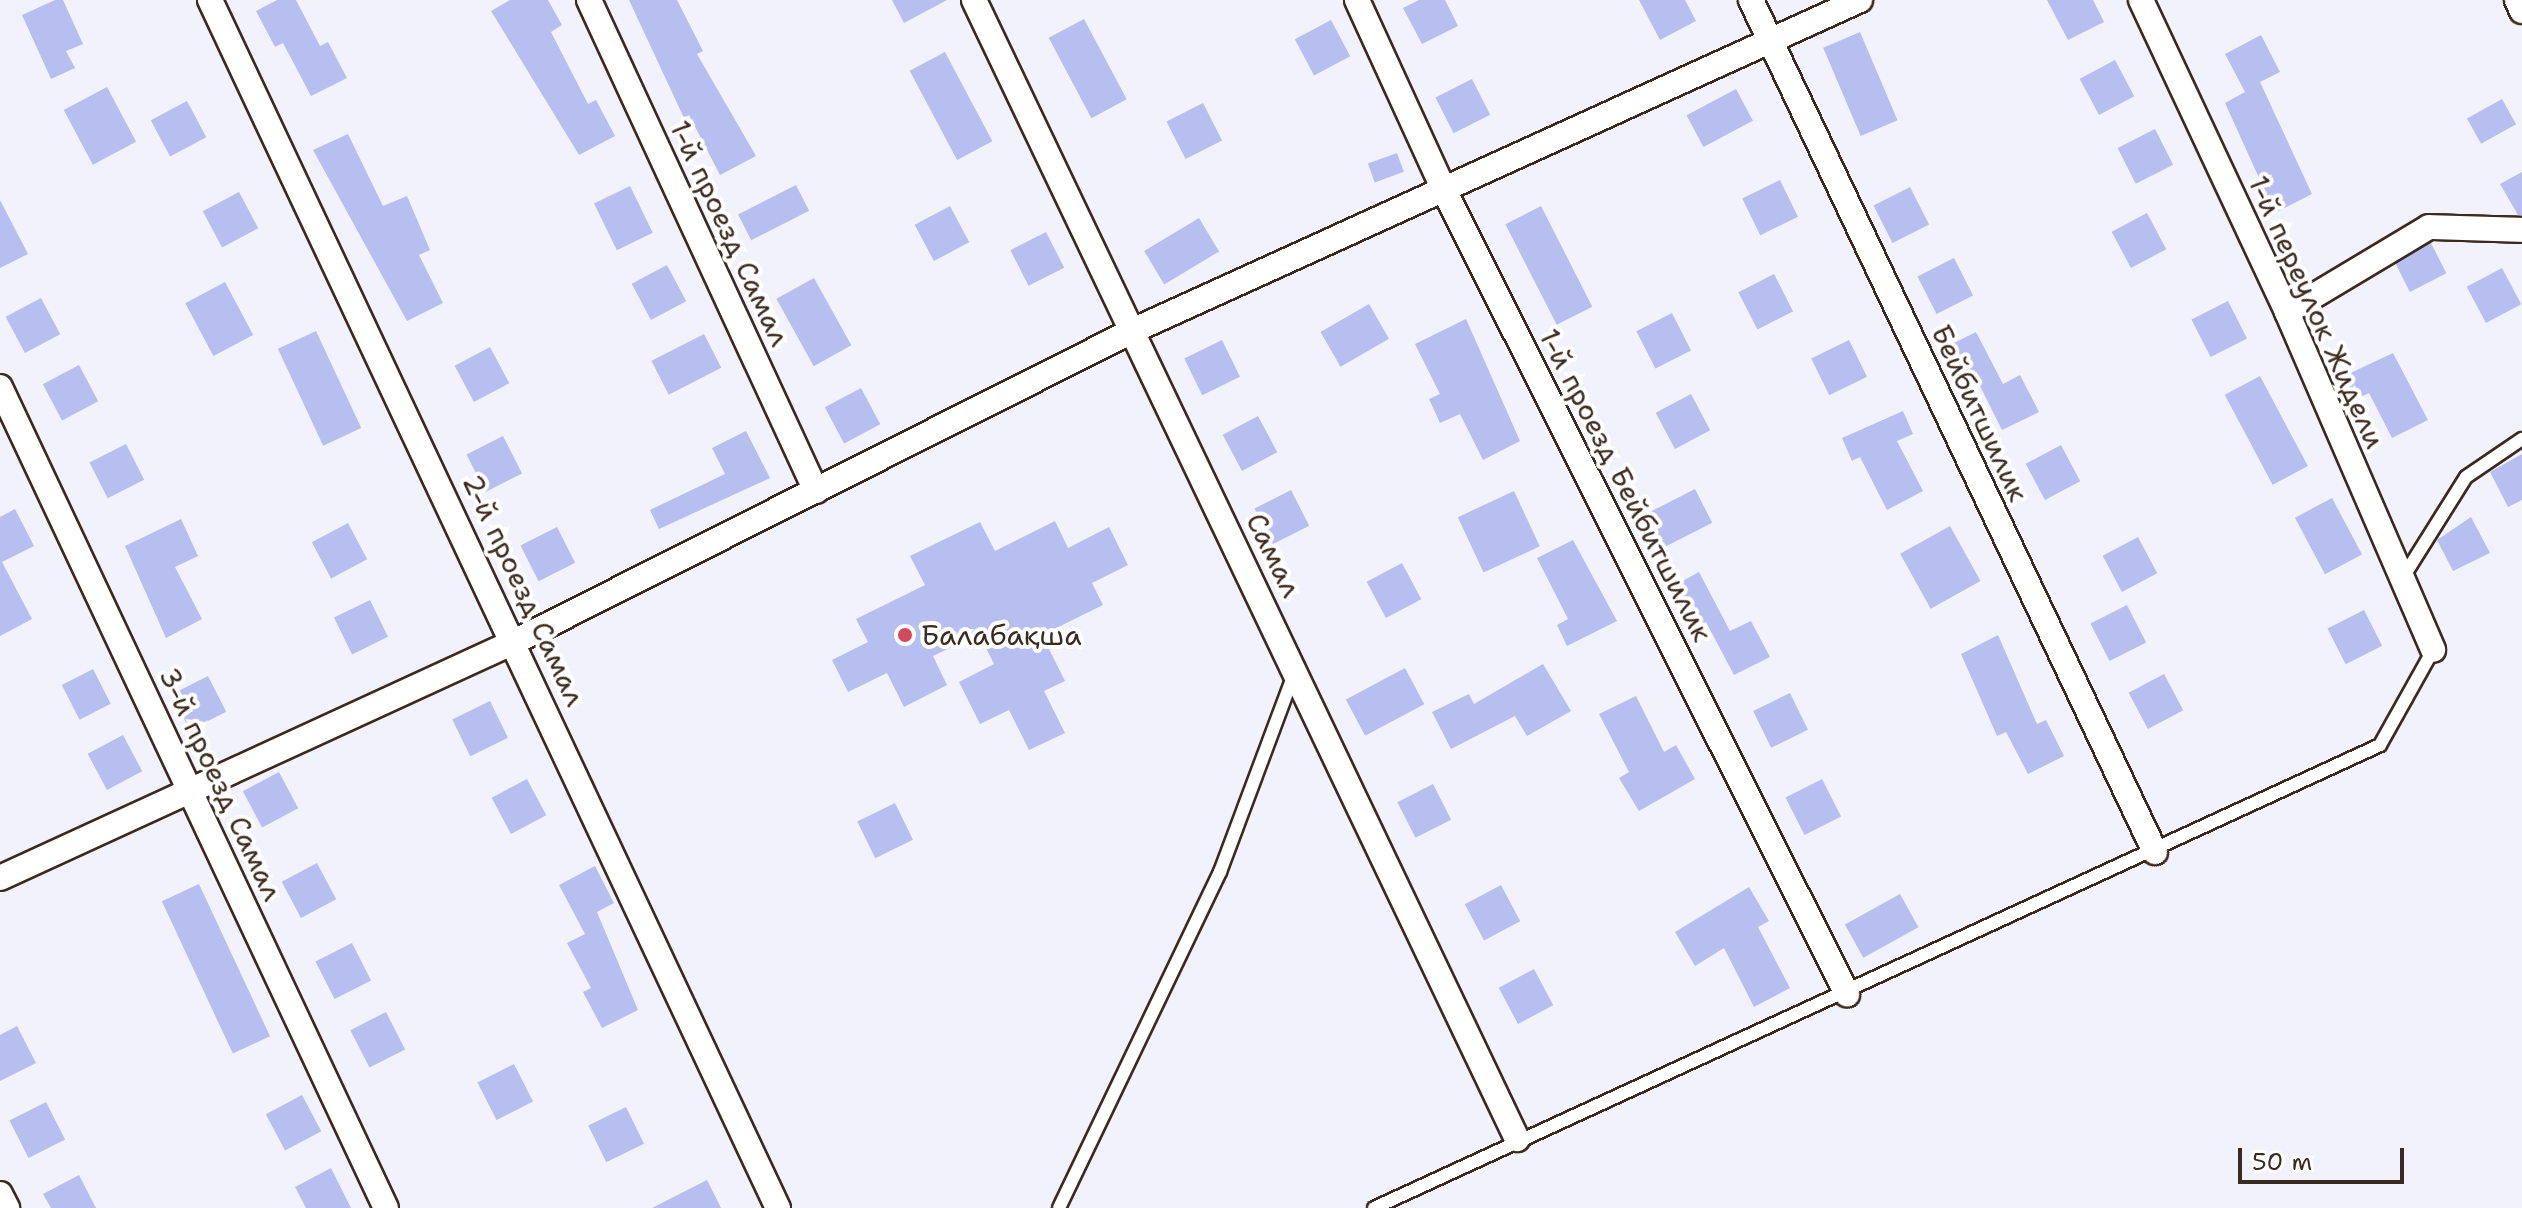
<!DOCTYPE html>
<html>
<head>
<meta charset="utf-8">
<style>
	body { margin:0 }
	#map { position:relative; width:2522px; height:1208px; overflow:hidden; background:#f1f2fc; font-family:"Shantell Sans",sans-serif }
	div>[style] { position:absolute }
	.building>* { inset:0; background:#b7bff0; transform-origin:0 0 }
	.roads { filter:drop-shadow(2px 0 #3b2a1e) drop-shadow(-2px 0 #3b2a1e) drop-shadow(0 2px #3b2a1e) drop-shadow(0 -2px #3b2a1e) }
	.service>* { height:12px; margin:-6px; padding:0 6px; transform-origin:6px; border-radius:6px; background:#fff }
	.minor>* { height:24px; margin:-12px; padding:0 12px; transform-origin:12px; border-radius:12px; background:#fff }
	.dots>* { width:22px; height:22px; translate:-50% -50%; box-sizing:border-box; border:4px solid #fff; border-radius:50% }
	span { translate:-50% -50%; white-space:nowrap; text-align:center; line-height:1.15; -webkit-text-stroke:8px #fff; paint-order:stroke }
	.street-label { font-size:28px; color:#3b2a1e }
	.poi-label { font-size:28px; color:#3b2a1e }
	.left { translate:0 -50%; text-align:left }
	.scale { position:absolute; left:2238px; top:1148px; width:166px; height:36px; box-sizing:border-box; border:4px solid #3b2a1e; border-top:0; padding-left:10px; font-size:24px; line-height:28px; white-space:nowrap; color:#3b2a1e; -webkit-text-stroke:6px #fff; paint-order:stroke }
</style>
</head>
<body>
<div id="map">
	<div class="building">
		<i style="clip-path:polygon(55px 0,63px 0,83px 44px,66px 51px,75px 68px,51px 79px,22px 15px)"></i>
		<i style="clip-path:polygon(277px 0,296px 0,320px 46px,328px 42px,347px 78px,311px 96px,283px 43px,275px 47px,256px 11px)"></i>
		<i style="clip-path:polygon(510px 0,548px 0,562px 25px,551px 32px,588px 104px,596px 100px,615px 136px,579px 155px,491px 11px)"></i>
		<i style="clip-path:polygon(629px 0,677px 0,703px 51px,697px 54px,756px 156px,720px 175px,689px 115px,684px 118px)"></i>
		<i style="clip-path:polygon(892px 0,947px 0,904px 23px)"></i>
		<i style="clip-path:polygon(1419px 0,1445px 0,1458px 26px,1422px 44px,1403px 8px)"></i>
		<i style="clip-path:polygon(1639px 0,1685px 0,1696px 21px,1660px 40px)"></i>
		<i style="clip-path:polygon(2047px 0,2093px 0,2104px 22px,2068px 40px)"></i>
		<i style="left:1084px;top:19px;width:91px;height:40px;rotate:62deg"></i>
		<i style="left:1331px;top:20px;width:41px;height:41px;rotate:62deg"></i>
		<i style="left:1860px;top:32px;width:96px;height:40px;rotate:67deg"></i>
		<i style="clip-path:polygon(2261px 35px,2280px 72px,2260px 82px,2312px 194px,2275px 213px,2225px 103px,2245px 92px,2225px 54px)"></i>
		<i style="left:945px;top:52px;width:101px;height:40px;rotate:62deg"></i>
		<i style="left:2115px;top:60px;width:41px;height:40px;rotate:62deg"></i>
		<i style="left:1472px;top:79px;width:40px;height:41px;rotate:63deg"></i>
		<i style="left:107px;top:87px;width:62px;height:49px;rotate:62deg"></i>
		<i style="left:1736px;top:89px;width:36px;height:56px;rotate:62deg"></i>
		<i style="left:2502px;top:99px;width:29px;height:40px;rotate:61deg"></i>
		<i style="left:187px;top:101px;width:41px;height:41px;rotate:62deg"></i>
		<i style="left:1203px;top:103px;width:42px;height:41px;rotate:63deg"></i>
		<i style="left:2155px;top:129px;width:40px;height:42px;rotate:63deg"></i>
		<i style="clip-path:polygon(348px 134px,383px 206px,407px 196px,430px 250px,419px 255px,443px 303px,407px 321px,313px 150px)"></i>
		<i style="left:1397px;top:153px;width:20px;height:31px;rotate:70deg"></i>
		<i style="clip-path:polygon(2522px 172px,2522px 215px,2518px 215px,2500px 184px)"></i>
		<i style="left:1780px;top:180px;width:41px;height:42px;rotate:64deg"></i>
		<i style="left:796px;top:185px;width:29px;height:65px;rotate:63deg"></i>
		<i style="left:630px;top:186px;width:52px;height:40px;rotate:64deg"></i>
		<i style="left:1910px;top:187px;width:42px;height:41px;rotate:63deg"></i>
		<i style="left:239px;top:192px;width:41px;height:41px;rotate:62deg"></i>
		<i style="clip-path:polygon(0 200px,28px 254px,0 268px)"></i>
		<i style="left:950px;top:206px;width:41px;height:40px;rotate:62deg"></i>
		<i style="left:1541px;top:206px;width:113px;height:40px;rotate:63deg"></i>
		<i style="left:2147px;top:213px;width:41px;height:40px;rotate:62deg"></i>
		<i style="left:1199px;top:218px;width:39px;height:64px;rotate:59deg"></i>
		<i style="left:1046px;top:232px;width:40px;height:40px;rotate:63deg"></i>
		<i style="left:2431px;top:243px;width:34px;height:41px;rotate:63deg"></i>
		<i style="left:1954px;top:258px;width:42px;height:41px;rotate:63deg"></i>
		<i style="left:667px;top:265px;width:41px;height:40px;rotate:62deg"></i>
		<i style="left:2502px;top:268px;width:41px;height:40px;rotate:62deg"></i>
		<i style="left:1774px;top:274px;width:42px;height:40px;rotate:63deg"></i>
		<i style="left:814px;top:278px;width:77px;height:43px;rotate:61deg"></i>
		<i style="left:225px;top:282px;width:60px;height:45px;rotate:62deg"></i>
		<i style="left:41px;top:298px;width:41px;height:40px;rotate:62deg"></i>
		<i style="left:2228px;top:301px;width:42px;height:41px;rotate:63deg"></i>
		<i style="left:1369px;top:304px;width:40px;height:56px;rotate:60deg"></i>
		<i style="left:1672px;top:313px;width:42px;height:40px;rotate:63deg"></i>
		<i style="clip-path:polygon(1466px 319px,1520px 441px,1483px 460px,1460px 414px,1440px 423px,1429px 399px,1440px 394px,1415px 344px)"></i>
		<i style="left:316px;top:331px;width:107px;height:42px;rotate:65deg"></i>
		<i style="clip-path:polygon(1976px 332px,2003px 384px,2020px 375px,2039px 412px,2002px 430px,1976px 378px,1959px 387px,1940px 350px)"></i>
		<i style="left:704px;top:334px;width:38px;height:59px;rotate:63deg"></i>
		<i style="left:1222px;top:340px;width:41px;height:42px;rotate:64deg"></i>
		<i style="left:1849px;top:340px;width:41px;height:42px;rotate:64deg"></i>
		<i style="left:490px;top:347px;width:41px;height:40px;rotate:62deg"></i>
		<i style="clip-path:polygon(2393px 353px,2428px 420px,2392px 438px,2369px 393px,2352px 401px,2340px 378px)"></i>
		<i style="left:79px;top:365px;width:41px;height:41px;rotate:62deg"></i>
		<i style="left:2260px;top:376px;width:102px;height:40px;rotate:62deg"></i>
		<i style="left:861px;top:388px;width:41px;height:41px;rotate:62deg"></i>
		<i style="left:1691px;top:394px;width:41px;height:40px;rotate:62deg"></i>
		<i style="clip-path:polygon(1903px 411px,1913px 434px,1897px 441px,1923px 491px,1887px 510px,1860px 457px,1852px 461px,1842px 438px)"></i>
		<i style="left:1258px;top:416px;width:41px;height:40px;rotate:62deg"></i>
		<i style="clip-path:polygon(746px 431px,770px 478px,659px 529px,650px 510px,725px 474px,712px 448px)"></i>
		<i style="left:503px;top:436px;width:42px;height:41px;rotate:63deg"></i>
		<i style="left:126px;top:444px;width:40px;height:41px;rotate:63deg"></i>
		<i style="left:2061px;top:445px;width:41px;height:40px;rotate:62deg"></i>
		<i style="clip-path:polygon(2522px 454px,2522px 500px,2508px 507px,2490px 472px)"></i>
		<i style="left:1695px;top:489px;width:38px;height:60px;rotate:63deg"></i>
		<i style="left:1291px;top:490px;width:40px;height:41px;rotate:63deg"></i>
		<i style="left:1514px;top:491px;width:61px;height:62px;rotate:65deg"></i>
		<i style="left:2332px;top:498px;width:64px;height:42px;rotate:62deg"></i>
		<i style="clip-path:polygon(15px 509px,34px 546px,2px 562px,32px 619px,0 636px,0 517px)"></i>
		<i style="clip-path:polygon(2471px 517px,2490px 553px,2453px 571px,2437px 540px)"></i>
		<i style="clip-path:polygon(181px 519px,198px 556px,175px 567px,202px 619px,166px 638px,125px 546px)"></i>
		<i style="clip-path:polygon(1055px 521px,1068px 548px,1109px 527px,1128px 565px,1092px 583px,1103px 605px,1042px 635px,1065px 681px,1044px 691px,1065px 733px,1029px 750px,1009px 710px,980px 724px,959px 682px,994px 664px,979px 634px,933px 656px,947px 685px,904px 707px,887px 673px,848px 692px,832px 660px,868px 642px,856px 619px,925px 585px,910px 556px,980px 522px,995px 551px)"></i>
		<i style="left:348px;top:523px;width:41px;height:41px;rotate:62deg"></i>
		<i style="left:1950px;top:526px;width:63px;height:57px;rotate:61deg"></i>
		<i style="left:557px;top:527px;width:40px;height:41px;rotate:63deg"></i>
		<i style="left:2138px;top:537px;width:41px;height:40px;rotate:62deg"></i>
		<i style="clip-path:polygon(1573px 540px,1617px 621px,1567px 646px,1557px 625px,1568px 619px,1537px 558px)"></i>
		<i style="left:1402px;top:563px;width:41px;height:40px;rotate:62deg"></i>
		<i style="clip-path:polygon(1699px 572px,1730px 631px,1751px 621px,1770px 657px,1734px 675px,1706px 622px,1698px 626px,1677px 584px)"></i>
		<i style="left:370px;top:600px;width:41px;height:40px;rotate:64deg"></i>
		<i style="left:2127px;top:605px;width:42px;height:41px;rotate:63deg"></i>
		<i style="left:2364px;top:610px;width:40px;height:41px;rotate:63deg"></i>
		<i style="clip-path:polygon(1998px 635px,2037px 724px,2046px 720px,2064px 756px,2028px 774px,2006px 732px,1997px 736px,1961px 654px)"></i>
		<i style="clip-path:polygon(1543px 664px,1571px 711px,1527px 736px,1515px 716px,1451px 749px,1432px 712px,1469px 694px,1474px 704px)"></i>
		<i style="left:1405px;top:668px;width:41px;height:67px;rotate:62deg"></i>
		<i style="left:93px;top:669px;width:39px;height:35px;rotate:63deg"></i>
		<i style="left:2164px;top:674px;width:41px;height:40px;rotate:62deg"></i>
		<i style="left:208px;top:676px;width:40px;height:41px;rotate:63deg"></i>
		<i style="left:1790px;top:693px;width:41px;height:41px;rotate:64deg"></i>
		<i style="clip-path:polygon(1636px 696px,1664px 752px,1676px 745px,1695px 779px,1639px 811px,1619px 778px,1629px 772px,1599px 714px)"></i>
		<i style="left:490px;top:701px;width:41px;height:42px;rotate:64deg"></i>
		<i style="left:123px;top:735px;width:41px;height:40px;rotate:62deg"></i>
		<i style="left:279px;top:772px;width:41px;height:41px;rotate:62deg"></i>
		<i style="left:527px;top:779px;width:41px;height:40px;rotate:62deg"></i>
		<i style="left:1822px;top:779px;width:42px;height:41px;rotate:63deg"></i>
		<i style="left:1433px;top:784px;width:40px;height:40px;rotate:63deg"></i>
		<i style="left:895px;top:803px;width:41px;height:42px;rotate:64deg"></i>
		<i style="left:317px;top:863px;width:41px;height:40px;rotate:62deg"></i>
		<i style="clip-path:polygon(595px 866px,614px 903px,597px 912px,638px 1010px,602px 1028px,583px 992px,591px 988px,567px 943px,585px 934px,559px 885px)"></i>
		<i style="left:199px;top:884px;width:168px;height:41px;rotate:65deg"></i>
		<i style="left:1501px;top:885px;width:41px;height:41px;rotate:62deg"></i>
		<i style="clip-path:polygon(1749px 887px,1769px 921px,1758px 927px,1790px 988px,1754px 1007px,1724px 948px,1695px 966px,1675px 932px)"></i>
		<i style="left:1900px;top:894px;width:38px;height:63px;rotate:61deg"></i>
		<i style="left:352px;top:943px;width:42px;height:41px;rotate:63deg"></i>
		<i style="left:1534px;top:969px;width:41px;height:40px;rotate:62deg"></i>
		<i style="left:386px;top:1012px;width:42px;height:40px;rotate:63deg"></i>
		<i style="clip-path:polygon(17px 1026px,36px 1063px,0 1081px,0 1035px)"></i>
		<i style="left:514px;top:1064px;width:42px;height:41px;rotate:63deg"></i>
		<i style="left:302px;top:1095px;width:41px;height:41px;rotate:62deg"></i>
		<i style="left:46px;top:1102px;width:42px;height:41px;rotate:63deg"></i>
		<i style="left:626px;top:1107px;width:41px;height:42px;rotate:64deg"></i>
		<i style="clip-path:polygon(331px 1168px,351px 1208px,306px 1208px,295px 1187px)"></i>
		<i style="clip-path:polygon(79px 1175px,96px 1208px,51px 1208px,43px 1194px)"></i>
		<i style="clip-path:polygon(707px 1180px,721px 1208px,652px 1208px)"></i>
	</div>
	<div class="roads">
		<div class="service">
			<i style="left:2402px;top:579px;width:120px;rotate:-57.9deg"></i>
			<i style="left:2466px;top:477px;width:68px;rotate:-34.2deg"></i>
			<i style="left:1059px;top:1208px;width:373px;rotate:-64.4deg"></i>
			<i style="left:1220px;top:872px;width:211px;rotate:-69.5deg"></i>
			<i style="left:1374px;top:1208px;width:1107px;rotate:-24.71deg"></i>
			<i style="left:2380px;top:745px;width:109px;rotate:-60.8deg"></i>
		</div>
		<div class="minor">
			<i style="left:210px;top:0;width:1335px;rotate:64.82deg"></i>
			<i style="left:589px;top:0;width:541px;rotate:65.19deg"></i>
			<i style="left:974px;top:0;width:1262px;rotate:64.51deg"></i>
			<i style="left:1357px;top:0;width:207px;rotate:65.4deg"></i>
			<i style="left:1443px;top:188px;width:902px;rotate:63.38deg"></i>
			<i style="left:1751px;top:0;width:943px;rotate:64.63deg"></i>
			<i style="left:2141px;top:0;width:344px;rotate:64.9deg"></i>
			<i style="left:2287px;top:312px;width:368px;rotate:66.6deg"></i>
			<i style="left:2517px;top:0;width:12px;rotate:66deg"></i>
			<i style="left:2287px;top:312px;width:165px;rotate:-30.9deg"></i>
			<i style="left:2429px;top:227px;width:93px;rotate:1.8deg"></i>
			<i style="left:0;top:387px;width:907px;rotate:64.82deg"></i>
			<i style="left:0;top:878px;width:568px;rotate:-24.67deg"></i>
			<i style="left:516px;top:641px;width:687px;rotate:-26.71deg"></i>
			<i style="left:1130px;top:332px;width:802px;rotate:-24.46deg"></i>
			<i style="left:0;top:1194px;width:16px;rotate:63deg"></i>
		</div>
	</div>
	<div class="dots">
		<i style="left:905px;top:635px;background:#d1495b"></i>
	</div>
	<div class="street-label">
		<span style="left:730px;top:233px;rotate:65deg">1-й проезд Самал</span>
		<span style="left:2317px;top:312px;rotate:66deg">1-й переулок Жидели</span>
		<span style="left:1980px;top:413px;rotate:65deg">Бейбитшилик</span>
		<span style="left:1626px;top:485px;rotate:63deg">1-й проезд Бейбитшилик</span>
		<span style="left:1274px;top:555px;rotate:64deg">Самал</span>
		<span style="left:524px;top:590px;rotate:65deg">2-й проезд Самал</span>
		<span style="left:221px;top:784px;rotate:65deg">3-й проезд Самал</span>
	</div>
	<div class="poi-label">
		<span class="left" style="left:921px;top:635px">Балабақша</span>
	</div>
	<div class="scale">50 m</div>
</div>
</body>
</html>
